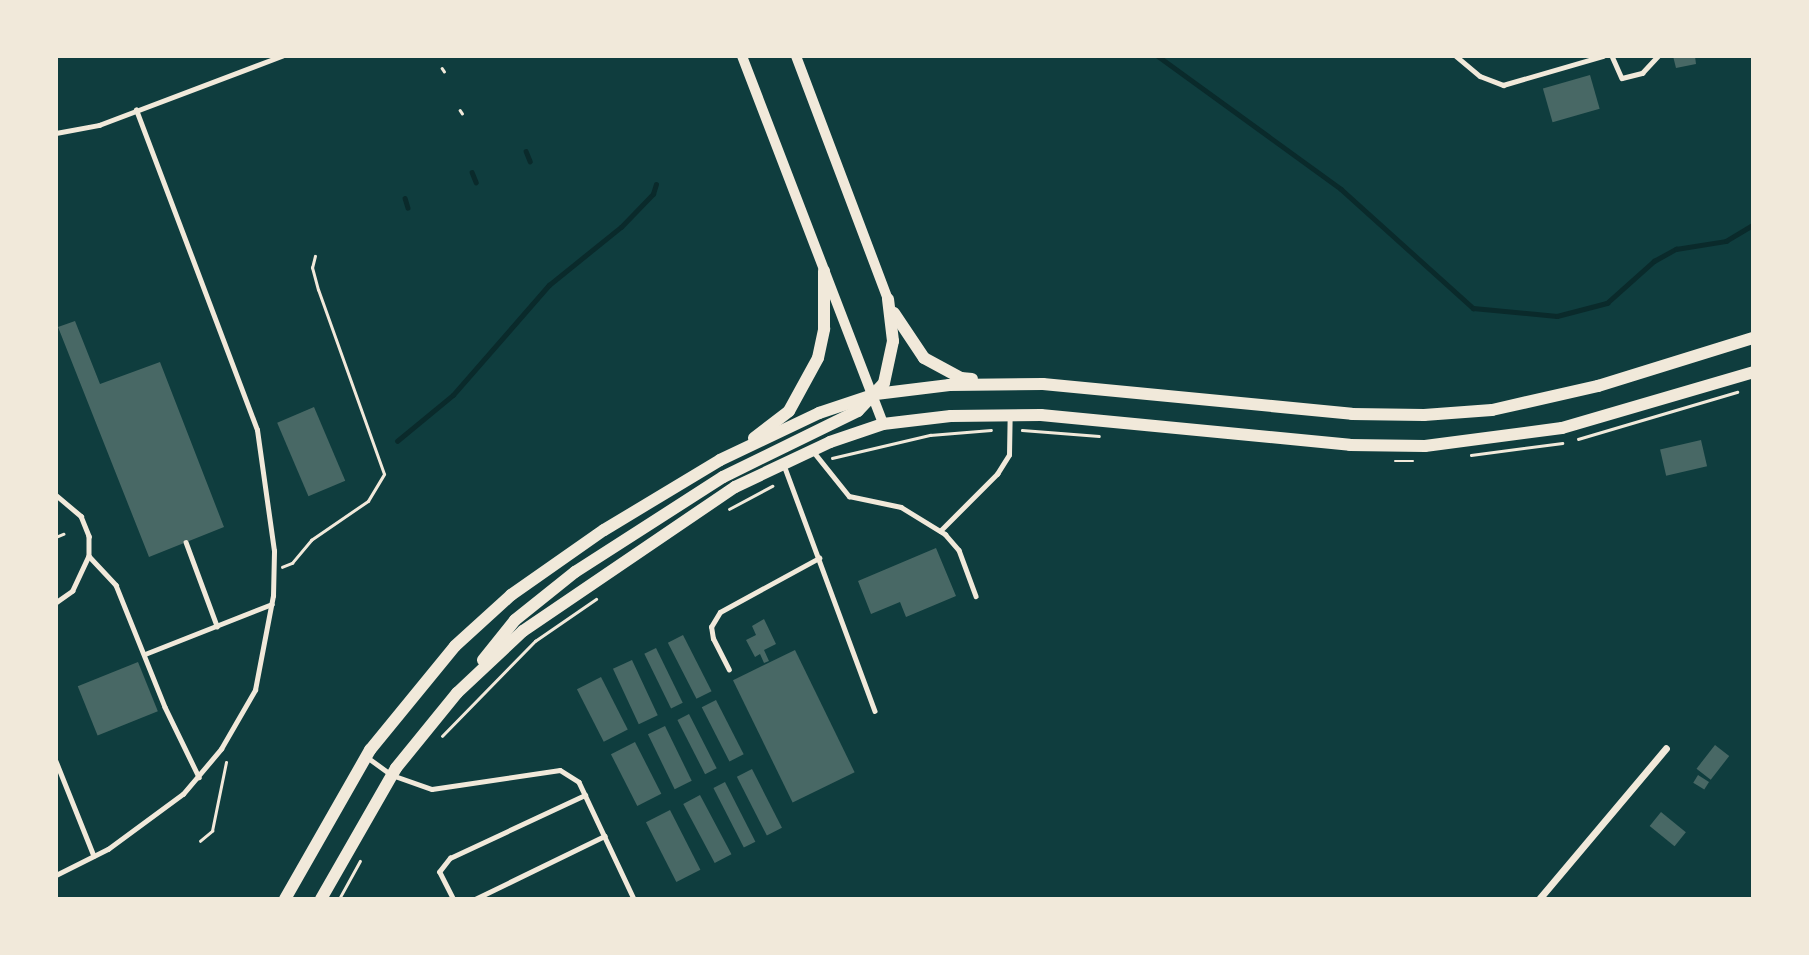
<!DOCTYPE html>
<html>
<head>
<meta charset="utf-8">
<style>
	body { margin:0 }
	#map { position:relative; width:1809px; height:955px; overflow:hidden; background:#0f3d3e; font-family:"Open Sans",sans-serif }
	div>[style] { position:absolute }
	.stream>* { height:4.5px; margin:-2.25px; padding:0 2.25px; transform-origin:2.25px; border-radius:2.25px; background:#0a2a2b }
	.building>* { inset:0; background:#486865; transform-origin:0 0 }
	.path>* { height:2.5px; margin:-1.25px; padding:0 1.25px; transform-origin:1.25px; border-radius:1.25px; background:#f1e9da }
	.service>* { height:4.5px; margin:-2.25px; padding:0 2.25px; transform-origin:2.25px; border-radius:2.25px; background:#f1e9da }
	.minor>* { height:7px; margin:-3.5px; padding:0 3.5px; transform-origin:3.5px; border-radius:3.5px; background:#f1e9da }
	.tertiary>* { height:10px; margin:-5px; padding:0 5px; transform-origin:5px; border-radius:5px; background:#f1e9da }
	.secondary>* { height:12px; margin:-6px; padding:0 6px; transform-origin:6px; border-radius:6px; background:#f1e9da }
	span { translate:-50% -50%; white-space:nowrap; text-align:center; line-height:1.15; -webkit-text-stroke:6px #f1e9da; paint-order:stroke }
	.frame { position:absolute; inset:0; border:58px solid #f1e9da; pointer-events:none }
</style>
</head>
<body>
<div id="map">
	<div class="stream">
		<i style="left:1158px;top:56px;width:226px;rotate:36deg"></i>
		<i style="left:1341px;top:189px;width:178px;rotate:42deg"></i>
		<i style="left:1473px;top:308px;width:84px;rotate:5.4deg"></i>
		<i style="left:1557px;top:316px;width:52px;rotate:-14.6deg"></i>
		<i style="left:1607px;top:303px;width:63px;rotate:-41.8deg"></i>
		<i style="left:1654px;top:261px;width:25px;rotate:-29deg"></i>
		<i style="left:1676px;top:249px;width:51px;rotate:-9.1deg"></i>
		<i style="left:1726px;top:241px;width:31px;rotate:-31deg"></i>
		<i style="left:526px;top:151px;width:11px;rotate:68deg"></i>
		<i style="left:472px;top:172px;width:11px;rotate:68deg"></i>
		<i style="left:405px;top:198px;width:10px;rotate:73deg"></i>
		<i style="left:397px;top:441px;width:72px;rotate:-39.4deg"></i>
		<i style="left:453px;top:395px;width:146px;rotate:-48.9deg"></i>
		<i style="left:549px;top:285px;width:92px;rotate:-38.9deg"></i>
		<i style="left:621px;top:227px;width:46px;rotate:-45.9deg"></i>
		<i style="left:653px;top:194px;width:10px;rotate:-73deg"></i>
	</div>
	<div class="building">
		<i style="clip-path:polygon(1673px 56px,1695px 56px,1696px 64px,1676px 68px)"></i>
		<i style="left:1590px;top:75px;width:35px;height:49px;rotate:74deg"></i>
		<i style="clip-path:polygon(75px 321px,100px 384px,160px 362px,224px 527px,149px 557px,58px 327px)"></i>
		<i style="left:314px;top:407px;width:80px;height:40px;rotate:67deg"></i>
		<i style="left:1701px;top:440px;width:27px;height:42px;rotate:77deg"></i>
		<i style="clip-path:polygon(936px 548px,956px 596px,906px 617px,900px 602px,871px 614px,858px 581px)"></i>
		<i style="clip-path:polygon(764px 619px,776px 644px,764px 650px,769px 661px,764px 663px,760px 654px,755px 657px,746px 640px,756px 635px,752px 626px)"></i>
		<i style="left:683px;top:635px;width:63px;height:17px;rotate:63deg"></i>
		<i style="left:656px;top:648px;width:61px;height:13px;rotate:64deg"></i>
		<i style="left:795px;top:650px;width:136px;height:69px;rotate:64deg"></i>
		<i style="left:632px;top:660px;width:61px;height:21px;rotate:65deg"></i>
		<i style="left:138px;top:662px;width:53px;height:65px;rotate:68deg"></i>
		<i style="left:601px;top:677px;width:59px;height:27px;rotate:63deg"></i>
		<i style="left:716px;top:700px;width:61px;height:16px;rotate:63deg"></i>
		<i style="left:689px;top:714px;width:61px;height:13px;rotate:63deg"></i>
		<i style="left:665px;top:726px;width:61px;height:19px;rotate:64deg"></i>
		<i style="left:635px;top:742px;width:58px;height:27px;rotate:63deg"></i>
		<i style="left:1715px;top:745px;width:18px;height:30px;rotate:38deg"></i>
		<i style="left:752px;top:769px;width:66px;height:17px;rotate:63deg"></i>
		<i style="left:1698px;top:775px;width:13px;height:9px;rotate:32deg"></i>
		<i style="left:725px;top:782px;width:67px;height:13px;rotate:63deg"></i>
		<i style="left:700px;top:795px;width:67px;height:19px;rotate:62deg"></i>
		<i style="left:670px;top:810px;width:67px;height:27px;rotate:63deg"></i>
		<i style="left:1661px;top:812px;width:32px;height:18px;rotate:39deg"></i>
	</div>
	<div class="path">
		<i style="left:442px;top:68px;width:4px;rotate:56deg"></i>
		<i style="left:460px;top:110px;width:4px;rotate:56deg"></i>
		<i style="left:1022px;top:430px;width:77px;rotate:4.5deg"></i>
		<i style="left:1578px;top:439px;width:166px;rotate:-16.5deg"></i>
		<i style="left:1471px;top:455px;width:92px;rotate:-7.5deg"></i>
		<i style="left:832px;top:458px;width:101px;rotate:-13.2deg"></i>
		<i style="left:930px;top:435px;width:61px;rotate:-4.7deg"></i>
		<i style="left:1395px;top:461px;width:18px"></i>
		<i style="left:729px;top:509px;width:49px;rotate:-28.1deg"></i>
		<i style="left:56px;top:537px;width:8px;rotate:-23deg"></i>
		<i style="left:282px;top:567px;width:11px;rotate:-22deg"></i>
		<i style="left:292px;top:563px;width:30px;rotate:-50deg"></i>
		<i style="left:311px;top:540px;width:69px;rotate:-34.4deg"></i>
		<i style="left:368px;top:501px;width:31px;rotate:-59deg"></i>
		<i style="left:384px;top:474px;width:195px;rotate:-109.7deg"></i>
		<i style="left:318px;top:290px;width:23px;rotate:-105deg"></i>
		<i style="left:312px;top:268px;width:12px;rotate:-76deg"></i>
		<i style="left:442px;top:736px;width:133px;rotate:-45.6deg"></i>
		<i style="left:535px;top:641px;width:74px;rotate:-34.5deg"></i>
		<i style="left:200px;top:841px;width:16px;rotate:-40deg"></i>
		<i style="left:212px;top:831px;width:70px;rotate:-78.5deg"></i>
		<i style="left:339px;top:899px;width:43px;rotate:-61.1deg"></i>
	</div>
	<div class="service">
		<i style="left:1456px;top:56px;width:31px;rotate:40deg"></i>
		<i style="left:1480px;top:76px;width:25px;rotate:21deg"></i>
		<i style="left:1503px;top:85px;width:104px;rotate:-16.2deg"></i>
		<i style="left:1612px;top:56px;width:24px;rotate:66deg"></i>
		<i style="left:1622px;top:78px;width:21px;rotate:-14deg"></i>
		<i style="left:1642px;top:73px;width:23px;rotate:-47deg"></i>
		<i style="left:56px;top:133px;width:44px;rotate:-10.5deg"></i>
		<i style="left:99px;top:125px;width:196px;rotate:-20.7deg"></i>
		<i style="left:813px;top:451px;width:58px;rotate:51.3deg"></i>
		<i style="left:849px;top:496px;width:53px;rotate:11.9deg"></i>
		<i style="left:901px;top:507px;width:52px;rotate:31.5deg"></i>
		<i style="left:945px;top:534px;width:21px;rotate:49deg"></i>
		<i style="left:959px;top:550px;width:49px;rotate:69.7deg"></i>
		<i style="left:784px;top:465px;width:262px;rotate:69.7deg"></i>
		<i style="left:56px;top:495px;width:33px;rotate:40deg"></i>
		<i style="left:81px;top:516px;width:22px;rotate:68deg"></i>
		<i style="left:89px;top:536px;width:20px;rotate:90deg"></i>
		<i style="left:89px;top:556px;width:38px;rotate:115deg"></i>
		<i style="left:73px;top:591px;width:21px;rotate:145deg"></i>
		<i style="left:940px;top:531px;width:81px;rotate:-45deg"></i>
		<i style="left:997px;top:474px;width:22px;rotate:-58deg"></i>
		<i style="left:1009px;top:455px;width:39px;rotate:-89deg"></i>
		<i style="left:186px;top:542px;width:90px;rotate:69.7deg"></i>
		<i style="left:89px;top:556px;width:40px;rotate:47deg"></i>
		<i style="left:116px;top:585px;width:131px;rotate:68.1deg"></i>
		<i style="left:165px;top:707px;width:78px;rotate:64.1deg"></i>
		<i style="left:145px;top:654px;width:136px;rotate:-21.5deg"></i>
		<i style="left:729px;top:670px;width:35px;rotate:-117deg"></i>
		<i style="left:713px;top:639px;width:12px;rotate:-99deg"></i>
		<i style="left:711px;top:627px;width:17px;rotate:-59deg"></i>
		<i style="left:720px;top:612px;width:113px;rotate:-28.6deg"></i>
		<i style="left:367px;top:757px;width:31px;rotate:36deg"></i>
		<i style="left:392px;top:775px;width:42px;rotate:19.3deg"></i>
		<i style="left:432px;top:789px;width:129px;rotate:-8.4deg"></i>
		<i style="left:560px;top:770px;width:22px;rotate:32deg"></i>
		<i style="left:579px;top:782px;width:129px;rotate:64.8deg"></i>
		<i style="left:56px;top:761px;width:102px;rotate:68.2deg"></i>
		<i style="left:56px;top:875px;width:58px;rotate:-26.6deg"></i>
		<i style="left:108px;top:849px;width:93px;rotate:-36.3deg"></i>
		<i style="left:183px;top:794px;width:59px;rotate:-49.8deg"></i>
		<i style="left:221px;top:749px;width:68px;rotate:-60deg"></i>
		<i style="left:255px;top:690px;width:96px;rotate:-79.2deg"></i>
		<i style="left:273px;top:596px;width:45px;rotate:-88.7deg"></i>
		<i style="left:274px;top:551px;width:122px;rotate:-98deg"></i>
		<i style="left:257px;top:430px;width:342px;rotate:-110.7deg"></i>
		<i style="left:453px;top:899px;width:30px;rotate:-117deg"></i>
		<i style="left:439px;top:872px;width:18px;rotate:-52deg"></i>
		<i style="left:450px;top:858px;width:149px;rotate:-25deg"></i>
		<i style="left:475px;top:899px;width:144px;rotate:-25.9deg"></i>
	</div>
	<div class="minor">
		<i style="left:1539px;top:899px;width:197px;rotate:-49.9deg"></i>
	</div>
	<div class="tertiary">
		<i style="left:742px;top:56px;width:394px;rotate:69deg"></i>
		<i style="left:796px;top:56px;width:260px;rotate:69.3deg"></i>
	</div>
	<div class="secondary">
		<i style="left:894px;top:313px;width:54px;rotate:56.3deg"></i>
		<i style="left:924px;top:358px;width:42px;rotate:28.4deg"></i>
		<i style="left:961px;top:378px;width:11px;rotate:5deg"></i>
		<i style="left:754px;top:438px;width:44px;rotate:-37.6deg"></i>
		<i style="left:789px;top:411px;width:60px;rotate:-61.3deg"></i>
		<i style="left:818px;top:358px;width:30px;rotate:-78deg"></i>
		<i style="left:824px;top:329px;width:58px;rotate:-90deg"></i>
		<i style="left:483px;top:660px;width:51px;rotate:-51.3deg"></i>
		<i style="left:515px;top:620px;width:77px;rotate:-38.7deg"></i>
		<i style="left:575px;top:572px;width:176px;rotate:-32.7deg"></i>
		<i style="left:723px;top:477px;width:150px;rotate:-26.1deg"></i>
		<i style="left:858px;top:411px;width:38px;rotate:-47deg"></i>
		<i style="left:884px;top:383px;width:43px;rotate:-77.9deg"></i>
		<i style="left:893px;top:341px;width:42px;rotate:-96.8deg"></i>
		<i style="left:285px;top:899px;width:172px;rotate:-60.3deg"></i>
		<i style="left:370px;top:750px;width:134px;rotate:-50.7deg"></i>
		<i style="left:455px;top:646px;width:76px;rotate:-42.3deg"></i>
		<i style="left:511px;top:595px;width:113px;rotate:-35deg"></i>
		<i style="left:604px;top:530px;width:135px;rotate:-31.1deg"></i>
		<i style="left:720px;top:460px;width:110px;rotate:-25.4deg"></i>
		<i style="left:819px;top:413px;width:60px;rotate:-18.4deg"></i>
		<i style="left:876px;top:394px;width:74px;rotate:-7deg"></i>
		<i style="left:949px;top:385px;width:94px;rotate:-0.6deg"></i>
		<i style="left:1043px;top:384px;width:310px;rotate:5.5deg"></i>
		<i style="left:1352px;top:414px;width:72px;rotate:0.8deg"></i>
		<i style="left:1424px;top:415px;width:68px;rotate:-4.2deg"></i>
		<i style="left:1492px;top:410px;width:109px;rotate:-12.8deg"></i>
		<i style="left:1598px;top:386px;width:162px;rotate:-17.2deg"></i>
		<i style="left:321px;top:899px;width:151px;rotate:-60.2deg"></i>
		<i style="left:396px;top:768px;width:97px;rotate:-50.9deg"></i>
		<i style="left:457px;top:693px;width:91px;rotate:-43.2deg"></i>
		<i style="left:523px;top:631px;width:256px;rotate:-34.2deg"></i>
		<i style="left:735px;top:487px;width:105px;rotate:-25.3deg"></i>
		<i style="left:830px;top:442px;width:56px;rotate:-18.8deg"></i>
		<i style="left:883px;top:424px;width:68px;rotate:-6.7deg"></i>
		<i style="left:951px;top:416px;width:90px;rotate:-0.6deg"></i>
		<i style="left:1041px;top:415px;width:310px;rotate:5.5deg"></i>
		<i style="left:1350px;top:445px;width:75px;rotate:0.8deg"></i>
		<i style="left:1425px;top:446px;width:138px;rotate:-7.5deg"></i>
		<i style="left:1562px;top:428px;width:199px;rotate:-16.3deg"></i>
	</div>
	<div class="frame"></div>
</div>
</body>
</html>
